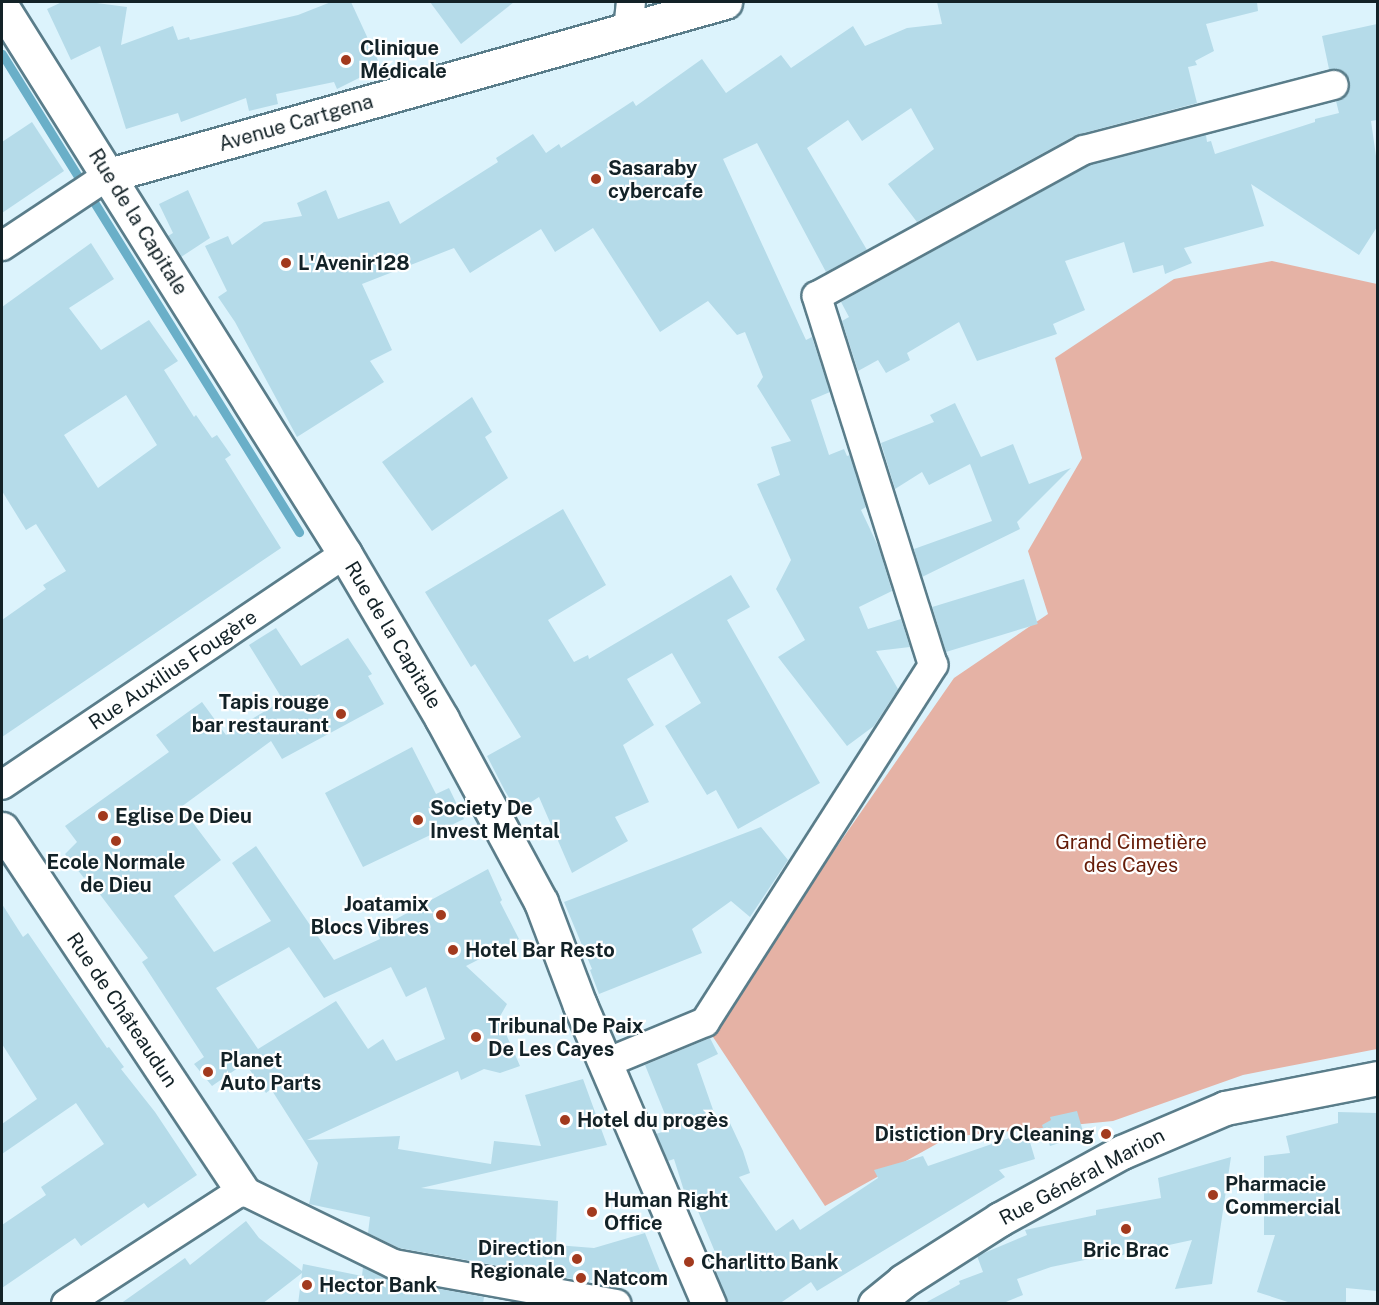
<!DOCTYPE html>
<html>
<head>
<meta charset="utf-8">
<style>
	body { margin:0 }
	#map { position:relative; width:1379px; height:1305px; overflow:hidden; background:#dcf3fc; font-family:"Public Sans",sans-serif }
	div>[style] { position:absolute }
	.green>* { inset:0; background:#e5b2a5 }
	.stream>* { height:9px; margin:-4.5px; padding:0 4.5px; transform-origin:4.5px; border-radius:4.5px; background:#6aafc8 }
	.building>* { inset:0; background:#b5dbe9; transform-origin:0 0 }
	.roads { filter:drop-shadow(2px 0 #5a7d8a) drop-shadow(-2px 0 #5a7d8a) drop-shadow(0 2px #5a7d8a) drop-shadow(0 -2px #5a7d8a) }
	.minor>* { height:28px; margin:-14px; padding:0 14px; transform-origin:14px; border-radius:14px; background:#fff }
	.tertiary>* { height:33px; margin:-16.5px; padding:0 16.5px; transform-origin:16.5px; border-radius:16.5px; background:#fff }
	.dots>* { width:16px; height:16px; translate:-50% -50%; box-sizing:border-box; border:3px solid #fff; border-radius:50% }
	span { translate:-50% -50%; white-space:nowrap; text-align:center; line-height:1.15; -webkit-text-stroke:4.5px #fff; paint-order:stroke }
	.poi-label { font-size:20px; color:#132227; font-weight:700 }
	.left { translate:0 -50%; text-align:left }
	.right { translate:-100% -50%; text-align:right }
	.street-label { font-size:20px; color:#132227 }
	.park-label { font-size:20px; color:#651c08 }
	.frame { position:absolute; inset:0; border:3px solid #132227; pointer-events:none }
</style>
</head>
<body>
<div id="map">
	<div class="green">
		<i style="clip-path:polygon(1272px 261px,1377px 284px,1377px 1049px,1243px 1075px,1113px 1121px,949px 1137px,825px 1206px,709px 1031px,954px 678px,1048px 614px,1028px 551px,1082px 458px,1055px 358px,1174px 279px)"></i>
	</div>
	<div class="stream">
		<i style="left:2px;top:54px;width:563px;rotate:58.15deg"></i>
	</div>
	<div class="building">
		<i style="clip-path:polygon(62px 2px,89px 2px,127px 7px,121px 45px,173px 26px,178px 40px,189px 37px,190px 40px,298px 15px,331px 2px,351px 2px,381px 67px,337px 89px,334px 82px,276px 94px,278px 104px,249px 111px,246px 98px,181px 122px,178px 113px,126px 129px,100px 46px,71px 60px,47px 9px)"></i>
		<i style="clip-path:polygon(430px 2px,514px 2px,461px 44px)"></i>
		<i style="clip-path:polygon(937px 2px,1257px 2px,1258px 11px,1206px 24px,1214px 51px,1195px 61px,1197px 65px,1188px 67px,1197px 103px,1076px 135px,917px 222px,888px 184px,934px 149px,911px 108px,862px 141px,848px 120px,807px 148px,867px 250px,826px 272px,757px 143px,723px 159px,806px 340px,812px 337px,830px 392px,811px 400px,829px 455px,844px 449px,847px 456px,850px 455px,866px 507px,861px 510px,879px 548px,892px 591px,859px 607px,868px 629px,901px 619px,910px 647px,876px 651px,898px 689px,874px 726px,847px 746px,778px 657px,805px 640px,776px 589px,791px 560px,757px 484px,780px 475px,771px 447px,791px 441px,757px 386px,763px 377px,745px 332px,737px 335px,708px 301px,660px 332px,593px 228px,555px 252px,541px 229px,470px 273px,454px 248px,362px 284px,392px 350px,370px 361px,384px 382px,297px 437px,235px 322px,218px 297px,227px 291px,205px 246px,228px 236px,232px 245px,264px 222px,302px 216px,297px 203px,326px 190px,338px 219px,389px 201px,400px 224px,498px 162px,496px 158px,533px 134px,546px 153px,559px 144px,561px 148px,633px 101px,636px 106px,702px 59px,726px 93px,781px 55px,791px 68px,853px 26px,865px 46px,907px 28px,942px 24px)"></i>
		<i style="clip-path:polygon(1377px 24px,1377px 120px,1371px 121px,1377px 163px,1377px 227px,1359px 255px,1251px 184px,1264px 226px,1184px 248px,1192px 263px,1165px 274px,1163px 265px,1133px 273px,1124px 242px,1065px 261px,1085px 310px,1053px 324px,1057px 334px,977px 361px,959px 322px,907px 353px,910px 360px,886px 373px,878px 360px,858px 371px,842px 321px,849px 317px,841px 302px,1090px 165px,1206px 135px,1207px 142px,1211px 141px,1215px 154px,1315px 122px,1315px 119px,1339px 113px,1336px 101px,1346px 96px,1350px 81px,1345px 73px,1338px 69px,1329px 69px,1322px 36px)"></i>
		<i style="clip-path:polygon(32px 122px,64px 171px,2px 213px,2px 142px)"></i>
		<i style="clip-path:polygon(188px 190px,210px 238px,181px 257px,168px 236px,173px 233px,159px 204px)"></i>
		<i style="clip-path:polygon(evenodd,91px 243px,114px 279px,69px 308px,101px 350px,149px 320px,178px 361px,164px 370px,194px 417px,196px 415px,212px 438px,217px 435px,231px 455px,225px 459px,281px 548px,2px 737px,2px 620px,46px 589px,43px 585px,66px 571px,36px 524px,26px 530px,2px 491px,2px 307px,91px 243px,126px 395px,157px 445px,98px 488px,64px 435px,126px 395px)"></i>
		<i style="clip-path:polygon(472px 397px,492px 432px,485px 437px,508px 478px,432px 531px,382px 462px)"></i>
		<i style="clip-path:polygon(955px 403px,981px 457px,1013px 444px,1029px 484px,1071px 468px,1017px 522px,1020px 529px,922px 577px,914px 549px,992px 521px,970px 464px,929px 485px,922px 472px,895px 489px,881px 443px,934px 422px,930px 415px)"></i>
		<i style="clip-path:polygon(563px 509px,606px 585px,548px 620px,574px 662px,588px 655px,589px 659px,731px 575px,750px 607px,727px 620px,820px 783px,738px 829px,716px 790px,707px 795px,665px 726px,701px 703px,672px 653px,627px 679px,654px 725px,623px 745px,649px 802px,615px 817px,628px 841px,572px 873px,539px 797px,517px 811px,505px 791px,487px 756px,521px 737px,475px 664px,471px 667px,425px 592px)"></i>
		<i style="left:1024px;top:579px;width:47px;height:96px;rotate:73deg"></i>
		<i style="clip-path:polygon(evenodd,276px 628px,301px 666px,348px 638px,372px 674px,368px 676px,384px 704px,282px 759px,271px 741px,181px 807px,221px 860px,174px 896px,214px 952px,271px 921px,232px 863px,256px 846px,334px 960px,380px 939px,376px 930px,488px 869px,502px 900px,500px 902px,519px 939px,466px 966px,507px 1004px,499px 1018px,520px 1066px,500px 1073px,484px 1069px,461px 1080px,458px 1071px,307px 1140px,400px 1136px,398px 1149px,491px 1164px,494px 1141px,541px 1146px,525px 1095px,583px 1079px,607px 1145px,421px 1188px,558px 1201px,556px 1245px,594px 1248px,645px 1233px,662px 1276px,651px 1282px,590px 1280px,590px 1282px,399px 1248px,368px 1233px,370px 1217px,309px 1204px,318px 1163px,271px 1089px,266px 1093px,245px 1063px,212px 1086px,194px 1064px,204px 1057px,142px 962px,148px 958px,86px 876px,84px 878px,65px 854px,77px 842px,65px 826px,169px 752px,156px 735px,202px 702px,226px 735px,283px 700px,249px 645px,276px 628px,289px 947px,324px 998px,391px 967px,406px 997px,426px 987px,445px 1039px,396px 1061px,383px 1039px,368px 1049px,336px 1001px,258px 1049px,216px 988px,289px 947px)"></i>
		<i style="clip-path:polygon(412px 747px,436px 794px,449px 788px,464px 819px,363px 867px,325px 793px)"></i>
		<i style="clip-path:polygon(761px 827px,788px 860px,750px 917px,731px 901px,692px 929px,702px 953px,599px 994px,590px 970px,592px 969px,564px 902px)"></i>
		<i style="clip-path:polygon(2px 904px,23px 937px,28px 933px,107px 1048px,109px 1047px,124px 1067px,121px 1069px,155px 1112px,197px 1175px,148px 1208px,144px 1203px,81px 1246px,75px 1238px,2px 1288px,2px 1225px,46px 1195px,41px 1187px,104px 1144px,76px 1103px,2px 1154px,2px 1124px,37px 1099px,2px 1044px)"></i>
		<i style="clip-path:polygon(710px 1038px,718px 1054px,697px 1064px,718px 1124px,729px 1121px,743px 1151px,750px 1173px,739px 1177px,776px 1231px,793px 1219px,800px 1230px,878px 1178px,874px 1170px,923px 1156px,928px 1166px,1027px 1132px,1035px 1159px,999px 1170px,1005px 1177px,817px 1291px,811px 1282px,779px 1304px,727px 1304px,708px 1254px,715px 1252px,690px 1192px,685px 1194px,674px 1159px,668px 1161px,656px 1134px,671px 1129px,645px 1065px)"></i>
		<i style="clip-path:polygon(1077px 1111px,1084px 1135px,1050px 1146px,1042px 1125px,1051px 1120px,1050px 1117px)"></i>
		<i style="clip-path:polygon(1338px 1112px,1377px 1113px,1377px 1291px,1346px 1288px,1346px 1304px,1294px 1304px,1257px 1292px,1275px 1235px,1264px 1235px,1264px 1156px,1290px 1153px,1286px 1136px,1338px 1123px)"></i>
		<i style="clip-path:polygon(1231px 1157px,1212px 1284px,1175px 1289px,1192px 1240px,1100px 1260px,1099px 1257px,1051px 1267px,1017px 1279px,1023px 1295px,1001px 1304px,923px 1304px,960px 1284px,959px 1281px,983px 1272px,977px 1256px,1027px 1235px,1025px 1230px,1096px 1215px,1096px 1210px,1161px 1198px,1158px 1178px)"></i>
		<i style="clip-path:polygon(246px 1221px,259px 1238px,302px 1271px,303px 1264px,362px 1276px,363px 1267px,391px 1280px,484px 1297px,483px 1304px,298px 1304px,302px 1273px,262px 1304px,120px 1304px,185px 1258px,190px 1265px)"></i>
	</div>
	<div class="roads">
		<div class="minor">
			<i style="left:628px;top:30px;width:28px;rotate:-84deg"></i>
			<i style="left:2px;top:246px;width:128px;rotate:-33.6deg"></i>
			<i style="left:2px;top:785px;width:414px;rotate:-34deg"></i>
			<i style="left:606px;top:1063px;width:107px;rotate:-22.5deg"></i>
			<i style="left:705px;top:1022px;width:424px;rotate:-57.4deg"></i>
			<i style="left:933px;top:665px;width:387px;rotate:-107.5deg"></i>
			<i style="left:817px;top:296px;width:304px;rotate:-28.7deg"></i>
			<i style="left:1084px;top:150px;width:258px;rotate:-14.6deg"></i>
			<i style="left:66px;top:1304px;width:210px;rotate:-32.9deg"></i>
			<i style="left:242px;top:1190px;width:169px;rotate:26deg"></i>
			<i style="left:394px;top:1264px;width:226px;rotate:10.2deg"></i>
		</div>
		<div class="tertiary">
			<i style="left:2px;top:7px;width:646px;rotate:57.91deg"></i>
			<i style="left:345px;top:554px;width:191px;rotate:59.5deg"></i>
			<i style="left:442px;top:719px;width:208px;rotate:61.6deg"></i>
			<i style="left:541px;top:902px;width:110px;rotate:69.3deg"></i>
			<i style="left:580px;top:1005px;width:326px;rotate:66.7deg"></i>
			<i style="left:109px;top:175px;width:640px;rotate:-15.69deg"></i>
			<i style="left:2px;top:829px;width:433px;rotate:56.4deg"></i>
			<i style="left:875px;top:1304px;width:36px;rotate:-39deg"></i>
			<i style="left:903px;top:1281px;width:115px;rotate:-32.6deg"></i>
			<i style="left:1000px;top:1219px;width:139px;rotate:-28.8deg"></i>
			<i style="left:1122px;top:1152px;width:112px;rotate:-23.1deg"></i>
			<i style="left:1225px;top:1108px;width:156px;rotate:-11.1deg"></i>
		</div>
	</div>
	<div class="dots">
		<i style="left:346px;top:60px;background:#a23a1e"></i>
		<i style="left:596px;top:179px;background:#a23a1e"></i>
		<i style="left:286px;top:263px;background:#a23a1e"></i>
		<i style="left:341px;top:714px;background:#a23a1e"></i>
		<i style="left:103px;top:816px;background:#a23a1e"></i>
		<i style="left:418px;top:820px;background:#a23a1e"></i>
		<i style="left:116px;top:841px;background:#a23a1e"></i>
		<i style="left:441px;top:915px;background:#a23a1e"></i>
		<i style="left:453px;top:950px;background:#a23a1e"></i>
		<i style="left:476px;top:1037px;background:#a23a1e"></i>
		<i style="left:208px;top:1072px;background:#a23a1e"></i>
		<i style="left:565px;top:1120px;background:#a23a1e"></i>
		<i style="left:1106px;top:1134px;background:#a23a1e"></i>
		<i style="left:1213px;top:1195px;background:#a23a1e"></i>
		<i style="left:592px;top:1212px;background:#a23a1e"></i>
		<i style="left:1126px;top:1229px;background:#a23a1e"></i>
		<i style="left:577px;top:1259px;background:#a23a1e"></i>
		<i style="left:689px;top:1262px;background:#a23a1e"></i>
		<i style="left:581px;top:1278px;background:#a23a1e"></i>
		<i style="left:307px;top:1285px;background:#a23a1e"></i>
	</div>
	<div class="poi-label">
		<span class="left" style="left:360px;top:60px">Clinique<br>Médicale</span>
		<span class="left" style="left:608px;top:180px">Sasaraby<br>cybercafe</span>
		<span class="left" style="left:298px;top:263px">L'Avenir128</span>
		<span class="right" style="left:329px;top:714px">Tapis rouge<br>bar restaurant</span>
		<span class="left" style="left:430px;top:820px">Society De<br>Invest Mental</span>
		<span class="left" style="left:115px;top:816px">Eglise De Dieu</span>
		<span style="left:116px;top:874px">Ecole Normale<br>de Dieu</span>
		<span class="right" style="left:429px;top:916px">Joatamix<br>Blocs Vibres</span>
		<span class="left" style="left:465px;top:950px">Hotel Bar Resto</span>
		<span class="left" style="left:488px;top:1038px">Tribunal De Paix<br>De Les Cayes</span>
		<span class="left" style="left:220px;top:1072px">Planet<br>Auto Parts</span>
		<span class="left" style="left:577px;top:1120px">Hotel du progès</span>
		<span class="right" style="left:1094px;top:1134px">Distiction Dry Cleaning</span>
		<span class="left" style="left:1225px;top:1196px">Pharmacie<br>Commercial</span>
		<span class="left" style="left:604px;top:1212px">Human Right<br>Office</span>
		<span class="right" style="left:565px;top:1260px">Direction<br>Regionale</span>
		<span style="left:1126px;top:1250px">Bric Brac</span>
		<span class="left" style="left:701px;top:1262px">Charlitto Bank</span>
		<span class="left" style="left:593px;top:1278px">Natcom</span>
		<span class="left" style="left:319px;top:1285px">Hector Bank</span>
	</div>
	<div class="street-label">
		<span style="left:296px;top:123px;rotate:-16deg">Avenue Cartgena</span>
		<span style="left:138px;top:222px;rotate:58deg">Rue de la Capitale</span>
		<span style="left:393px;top:635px;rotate:59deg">Rue de la Capitale</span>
		<span style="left:173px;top:670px;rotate:-34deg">Rue Auxilius Fougère</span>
		<span style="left:122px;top:1010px;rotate:56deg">Rue de Châteaudun</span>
		<span style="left:1082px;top:1177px;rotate:-28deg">Rue Général Marion</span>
	</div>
	<div class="park-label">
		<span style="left:1131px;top:854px">Grand Cimetière<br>des Cayes</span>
	</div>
	<div class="frame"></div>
</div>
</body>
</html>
